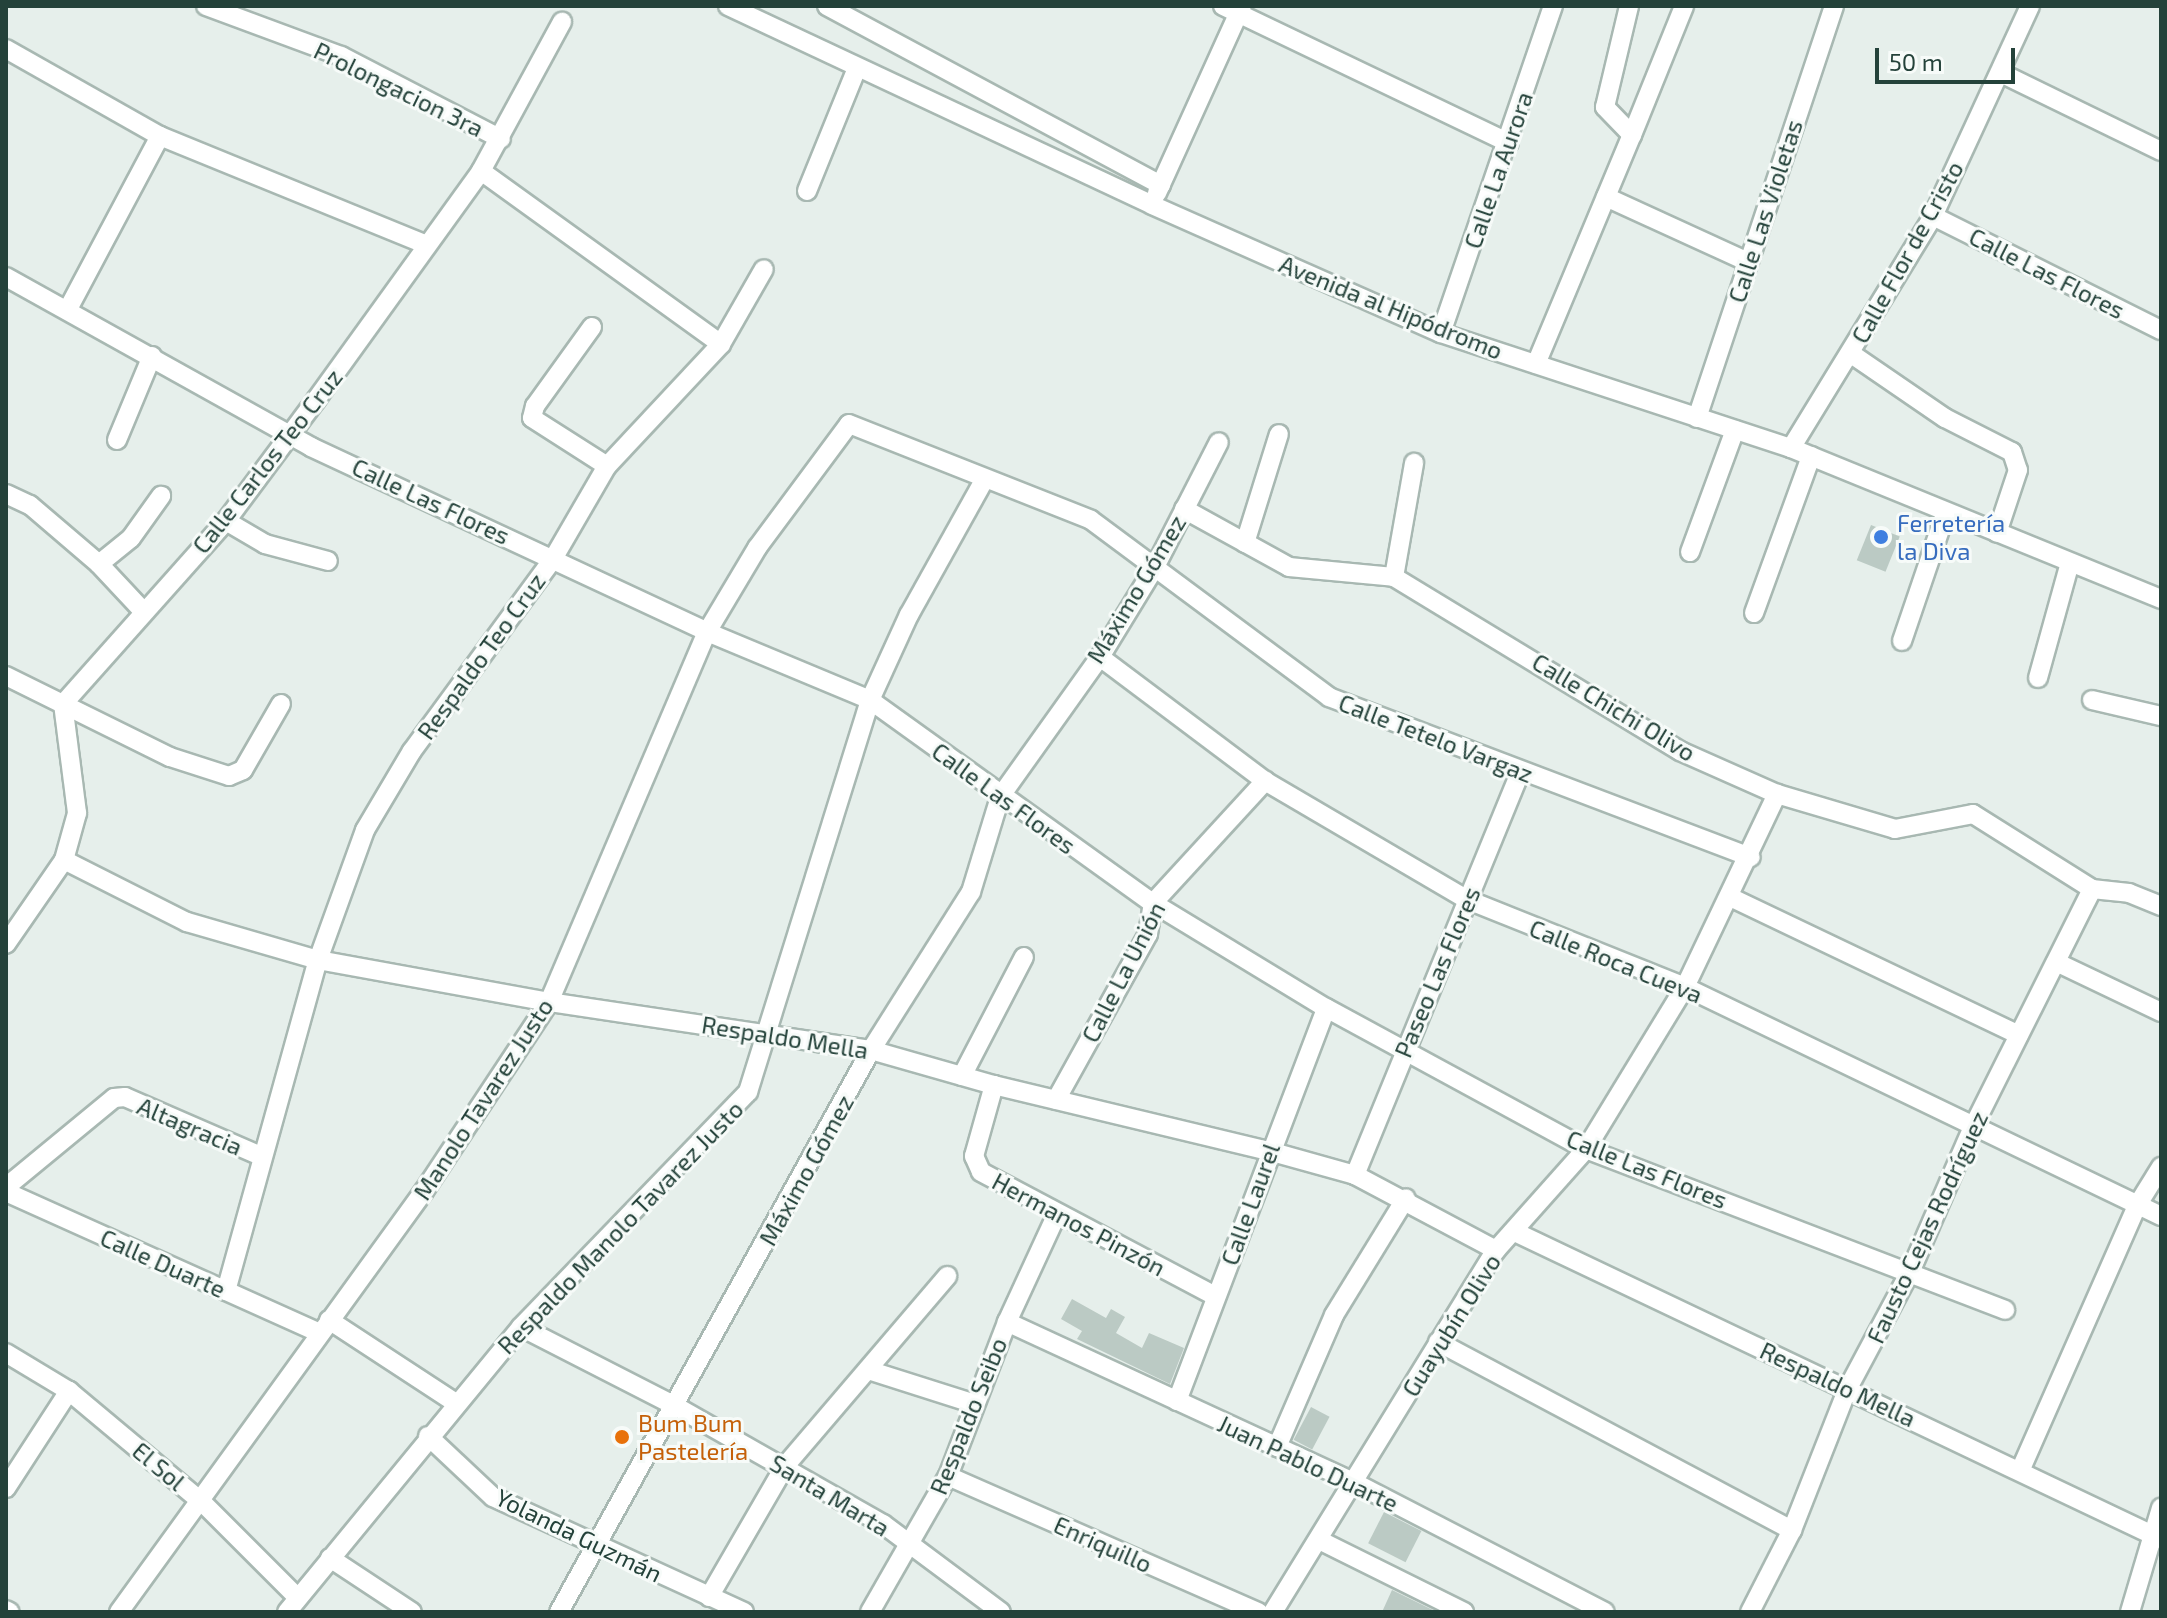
<!DOCTYPE html>
<html>
<head>
<meta charset="utf-8">
<style>
	body { margin:0 }
	#map { position:relative; width:2167px; height:1618px; overflow:hidden; background:#e6efeb; font-family:"Exo 2",sans-serif }
	div>[style] { position:absolute }
	.building>* { inset:0; background:#bbcac4; transform-origin:0 0 }
	.roads { filter:drop-shadow(2px 0 #a8b8b2) drop-shadow(-2px 0 #a8b8b2) drop-shadow(0 2px #a8b8b2) drop-shadow(0 -2px #a8b8b2) }
	.minor>* { height:18px; margin:-9px; padding:0 9px; transform-origin:9px; border-radius:9px; background:#fff }
	.dots>* { width:22px; height:22px; translate:-50% -50%; box-sizing:border-box; border:4px solid #f7fbf9; border-radius:50% }
	span { translate:-50% -50%; white-space:nowrap; text-align:center; line-height:1.15; -webkit-text-stroke:6px #f7fbf9; paint-order:stroke }
	.street-label { font-size:24px; color:#24423a }
	.shop-label { font-size:24px; color:#366cbe }
	.left { translate:0 -50%; text-align:left }
	.food-label { font-size:24px; color:#c56008 }
	.frame { position:absolute; inset:0; border:8px solid #24423a; pointer-events:none }
	.scale { position:absolute; left:1875px; top:48px; width:140px; height:36px; box-sizing:border-box; border:4px solid #24423a; border-top:0; padding-left:10px; font-size:24px; line-height:28px; white-space:nowrap; color:#24423a; -webkit-text-stroke:6px #f7fbf9; paint-order:stroke }
</style>
</head>
<body>
<div id="map">
	<div class="building">
		<i style="left:1871px;top:525px;width:31px;height:38px;rotate:22deg"></i>
		<i style="clip-path:polygon(1072px 1299px,1106px 1318px,1111px 1309px,1125px 1317px,1116px 1333px,1142px 1348px,1149px 1333px,1184px 1348px,1170px 1384px,1077px 1339px,1082px 1331px,1061px 1319px)"></i>
		<i style="left:1311px;top:1407px;width:21px;height:37px;rotate:28deg"></i>
		<i style="left:1384px;top:1512px;width:42px;height:35px;rotate:27deg"></i>
		<i style="clip-path:polygon(1392px 1590px,1437px 1612px,1382px 1612px)"></i>
	</div>
	<div class="roads">
		<div class="minor">
			<i style="left:206px;top:6px;width:144px;rotate:20.3deg"></i>
			<i style="left:341px;top:56px;width:180px;rotate:27.4deg"></i>
			<i style="left:728px;top:6px;width:468px;rotate:25.1deg"></i>
			<i style="left:1152px;top:205px;width:316px;rotate:23.9deg"></i>
			<i style="left:1441px;top:333px;width:368px;rotate:18.2deg"></i>
			<i style="left:1791px;top:448px;width:400px;rotate:22.2deg"></i>
			<i style="left:827px;top:6px;width:379px;rotate:28.2deg"></i>
			<i style="left:1223px;top:6px;width:317px;rotate:25.6deg"></i>
			<i style="left:6px;top:49px;width:177px;rotate:29.5deg"></i>
			<i style="left:160px;top:136px;width:288px;rotate:22.2deg"></i>
			<i style="left:2001px;top:73px;width:178px;rotate:26deg"></i>
			<i style="left:1632px;top:135px;width:139px;rotate:-68deg"></i>
			<i style="left:481px;top:171px;width:296px;rotate:35.8deg"></i>
			<i style="left:807px;top:191px;width:133px;rotate:-67.9deg"></i>
			<i style="left:1157px;top:193px;width:205px;rotate:-65.6deg"></i>
			<i style="left:1606px;top:197px;width:156px;rotate:24.6deg"></i>
			<i style="left:1933px;top:216px;width:255px;rotate:26.6deg"></i>
			<i style="left:6px;top:277px;width:349px;rotate:29.1deg"></i>
			<i style="left:311px;top:447px;width:437px;rotate:25deg"></i>
			<i style="left:707px;top:632px;width:177px;rotate:22.6deg"></i>
			<i style="left:870px;top:700px;width:348px;rotate:35.7deg"></i>
			<i style="left:1153px;top:903px;width:202px;rotate:31.3deg"></i>
			<i style="left:1326px;top:1008px;width:296px;rotate:28.5deg"></i>
			<i style="left:1586px;top:1149px;width:449px;rotate:21deg"></i>
			<i style="left:68px;top:309px;width:196px;rotate:-62deg"></i>
			<i style="left:592px;top:327px;width:97px;rotate:125.8deg"></i>
			<i style="left:535px;top:406px;width:12px;rotate:104deg"></i>
			<i style="left:532px;top:418px;width:89px;rotate:32.6deg"></i>
			<i style="left:1441px;top:333px;width:346px;rotate:-71.1deg"></i>
			<i style="left:1850px;top:353px;width:115px;rotate:34.4deg"></i>
			<i style="left:1945px;top:418px;width:75px;rotate:26.9deg"></i>
			<i style="left:2012px;top:452px;width:19px;rotate:72deg"></i>
			<i style="left:2018px;top:470px;width:66px;rotate:108.4deg"></i>
			<i style="left:1536px;top:364px;width:248px;rotate:-67.3deg"></i>
			<i style="left:1632px;top:135px;width:39px;rotate:-134deg"></i>
			<i style="left:1605px;top:107px;width:104px;rotate:-76.6deg"></i>
			<i style="left:1697px;top:418px;width:434px;rotate:-71.6deg"></i>
			<i style="left:117px;top:440px;width:91px;rotate:-67.4deg"></i>
			<i style="left:1791px;top:448px;width:272px;rotate:-58.5deg"></i>
			<i style="left:1933px;top:216px;width:231px;rotate:-65.2deg"></i>
			<i style="left:6px;top:494px;width:26px;rotate:25deg"></i>
			<i style="left:30px;top:505px;width:91px;rotate:40.5deg"></i>
			<i style="left:99px;top:564px;width:63px;rotate:46.9deg"></i>
			<i style="left:1184px;top:509px;width:120px;rotate:28.9deg"></i>
			<i style="left:1289px;top:567px;width:105px;rotate:5.4deg"></i>
			<i style="left:1394px;top:577px;width:335px;rotate:31.3deg"></i>
			<i style="left:1680px;top:751px;width:106px;rotate:23.9deg"></i>
			<i style="left:1777px;top:794px;width:123px;rotate:16.5deg"></i>
			<i style="left:1895px;top:829px;width:79px;rotate:-10.9deg"></i>
			<i style="left:1973px;top:814px;width:141px;rotate:32.2deg"></i>
			<i style="left:2092px;top:889px;width:37px;rotate:6deg"></i>
			<i style="left:2129px;top:893px;width:35px;rotate:22deg"></i>
			<i style="left:226px;top:521px;width:45px;rotate:30.5deg"></i>
			<i style="left:265px;top:544px;width:65px;rotate:15.1deg"></i>
			<i style="left:1245px;top:543px;width:114px;rotate:-72.7deg"></i>
			<i style="left:1690px;top:552px;width:130px;rotate:-69.8deg"></i>
			<i style="left:99px;top:564px;width:41px;rotate:-39.1deg"></i>
			<i style="left:131px;top:538px;width:52px;rotate:-54.5deg"></i>
			<i style="left:1394px;top:577px;width:116px;rotate:-80deg"></i>
			<i style="left:1754px;top:613px;width:167px;rotate:-70deg"></i>
			<i style="left:1902px;top:641px;width:136px;rotate:-71.2deg"></i>
			<i style="left:1100px;top:657px;width:206px;rotate:36.9deg"></i>
			<i style="left:1265px;top:781px;width:235px;rotate:30.4deg"></i>
			<i style="left:1468px;top:900px;width:234px;rotate:21.8deg"></i>
			<i style="left:1685px;top:987px;width:528px;rotate:25.69deg"></i>
			<i style="left:6px;top:676px;width:183px;rotate:26.3deg"></i>
			<i style="left:170px;top:757px;width:62px;rotate:17.9deg"></i>
			<i style="left:229px;top:776px;width:15px;rotate:-23deg"></i>
			<i style="left:243px;top:770px;width:76px;rotate:-60.1deg"></i>
			<i style="left:2038px;top:678px;width:119px;rotate:-74.5deg"></i>
			<i style="left:2092px;top:700px;width:71px;rotate:13.1deg"></i>
			<i style="left:64px;top:860px;width:138px;rotate:26.8deg"></i>
			<i style="left:187px;top:922px;width:136px;rotate:16.2deg"></i>
			<i style="left:318px;top:960px;width:235px;rotate:10.3deg"></i>
			<i style="left:549px;top:1002px;width:326px;rotate:8.5deg"></i>
			<i style="left:871px;top:1050px;width:128px;rotate:15.9deg"></i>
			<i style="left:994px;top:1085px;width:283px;rotate:13.5deg"></i>
			<i style="left:1269px;top:1151px;width:89px;rotate:15.6deg"></i>
			<i style="left:1355px;top:1175px;width:160px;rotate:28deg"></i>
			<i style="left:1730px;top:897px;width:320px;rotate:25.5deg"></i>
			<i style="left:6px;top:944px;width:102px;rotate:-55.4deg"></i>
			<i style="left:64px;top:860px;width:49px;rotate:-74.5deg"></i>
			<i style="left:77px;top:813px;width:110px;rotate:-97.3deg"></i>
			<i style="left:63px;top:704px;width:245px;rotate:-48.3deg"></i>
			<i style="left:226px;top:521px;width:151px;rotate:-53.4deg"></i>
			<i style="left:316px;top:400px;width:282px;rotate:-54.2deg"></i>
			<i style="left:481px;top:171px;width:170px;rotate:-61.5deg"></i>
			<i style="left:2056px;top:962px;width:116px;rotate:25.5deg"></i>
			<i style="left:962px;top:1076px;width:134px;rotate:-62.5deg"></i>
			<i style="left:994px;top:1085px;width:74px;rotate:105.7deg"></i>
			<i style="left:974px;top:1156px;width:17px;rotate:66deg"></i>
			<i style="left:981px;top:1172px;width:265px;rotate:27.9deg"></i>
			<i style="left:1056px;top:1100px;width:190px;rotate:-61deg"></i>
			<i style="left:1148px;top:934px;width:31px;rotate:-81deg"></i>
			<i style="left:1153px;top:903px;width:166px;rotate:-47.4deg"></i>
			<i style="left:1355px;top:1175px;width:437px;rotate:-67.7deg"></i>
			<i style="left:6px;top:1187px;width:140px;rotate:-39.5deg"></i>
			<i style="left:114px;top:1098px;width:11px;rotate:-5deg"></i>
			<i style="left:125px;top:1097px;width:150px;rotate:23.5deg"></i>
			<i style="left:6px;top:1192px;width:344px;rotate:24.2deg"></i>
			<i style="left:1515px;top:1232px;width:715px;rotate:25.42deg"></i>
			<i style="left:226px;top:1291px;width:344px;rotate:-74.5deg"></i>
			<i style="left:318px;top:960px;width:138px;rotate:-70.1deg"></i>
			<i style="left:365px;top:830px;width:92px;rotate:-59.3deg"></i>
			<i style="left:412px;top:751px;width:238px;rotate:-53.7deg"></i>
			<i style="left:553px;top:559px;width:108px;rotate:-59.9deg"></i>
			<i style="left:607px;top:466px;width:167px;rotate:-46.9deg"></i>
			<i style="left:721px;top:344px;width:86px;rotate:-60.2deg"></i>
			<i style="left:329px;top:1320px;width:152px;rotate:33.2deg"></i>
			<i style="left:1007px;top:1322px;width:383px;rotate:24.8deg"></i>
			<i style="left:1355px;top:1483px;width:281px;rotate:27.3deg"></i>
			<i style="left:521px;top:1327px;width:175px;rotate:27.1deg"></i>
			<i style="left:677px;top:1407px;width:237px;rotate:29.6deg"></i>
			<i style="left:883px;top:1524px;width:147px;rotate:36.7deg"></i>
			<i style="left:1438px;top:1342px;width:401px;rotate:28deg"></i>
			<i style="left:6px;top:1353px;width:74px;rotate:31.1deg"></i>
			<i style="left:69px;top:1391px;width:175px;rotate:39.9deg"></i>
			<i style="left:203px;top:1503px;width:134px;rotate:45deg"></i>
			<i style="left:868px;top:1370px;width:112px;rotate:17.6deg"></i>
			<i style="left:1177px;top:1401px;width:420px;rotate:-69.2deg"></i>
			<i style="left:428px;top:1436px;width:89px;rotate:43.2deg"></i>
			<i style="left:493px;top:1497px;width:276px;rotate:24.6deg"></i>
			<i style="left:1277px;top:1447px;width:144px;rotate:-66.6deg"></i>
			<i style="left:1334px;top:1315px;width:137px;rotate:-58.4deg"></i>
			<i style="left:2020px;top:1471px;width:292px;rotate:-66.2deg"></i>
			<i style="left:2138px;top:1204px;width:44px;rotate:-58.1deg"></i>
			<i style="left:948px;top:1476px;width:339px;rotate:23.7deg"></i>
			<i style="left:6px;top:1488px;width:116px;rotate:-57deg"></i>
			<i style="left:1319px;top:1540px;width:162px;rotate:26.4deg"></i>
			<i style="left:330px;top:1558px;width:98px;rotate:33.4deg"></i>
			<i style="left:709px;top:1597px;width:151px;rotate:-59.9deg"></i>
			<i style="left:785px;top:1466px;width:250px;rotate:-49.5deg"></i>
			<i style="left:6px;top:1610px;width:4px;rotate:27deg"></i>
			<i style="left:119px;top:1612px;width:520px;rotate:-54.08deg"></i>
			<i style="left:424px;top:1191px;width:227px;rotate:-56.5deg"></i>
			<i style="left:549px;top:1002px;width:402px;rotate:-66.9deg"></i>
			<i style="left:707px;top:632px;width:98px;rotate:-59.2deg"></i>
			<i style="left:757px;top:548px;width:154px;rotate:-53.4deg"></i>
			<i style="left:849px;top:424px;width:260px;rotate:21.6deg"></i>
			<i style="left:1091px;top:520px;width:297px;rotate:36.6deg"></i>
			<i style="left:1329px;top:697px;width:451px;rotate:20.8deg"></i>
			<i style="left:287px;top:1612px;width:369px;rotate:-50.6deg"></i>
			<i style="left:521px;top:1327px;width:327px;rotate:-46deg"></i>
			<i style="left:748px;top:1092px;width:411px;rotate:-72.7deg"></i>
			<i style="left:870px;top:700px;width:94px;rotate:-65.4deg"></i>
			<i style="left:909px;top:615px;width:154px;rotate:-60.9deg"></i>
			<i style="left:559px;top:1612px;width:643px;rotate:-60.96deg"></i>
			<i style="left:871px;top:1050px;width:187px;rotate:-57.7deg"></i>
			<i style="left:971px;top:892px;width:99px;rotate:-73deg"></i>
			<i style="left:1000px;top:797px;width:172px;rotate:-54.5deg"></i>
			<i style="left:1100px;top:657px;width:105px;rotate:-58.6deg"></i>
			<i style="left:1155px;top:567px;width:140px;rotate:-62.9deg"></i>
			<i style="left:870px;top:1612px;width:157px;rotate:-60.2deg"></i>
			<i style="left:948px;top:1476px;width:165px;rotate:-69deg"></i>
			<i style="left:1007px;top:1322px;width:117px;rotate:-65.2deg"></i>
			<i style="left:1273px;top:1612px;width:425px;rotate:-58.4deg"></i>
			<i style="left:1496px;top:1250px;width:135px;rotate:-48.3deg"></i>
			<i style="left:1586px;top:1149px;width:190px;rotate:-58.6deg"></i>
			<i style="left:1685px;top:987px;width:214px;rotate:-64.5deg"></i>
			<i style="left:1750px;top:1612px;width:92px;rotate:-62.9deg"></i>
			<i style="left:1792px;top:1530px;width:153px;rotate:-68.5deg"></i>
			<i style="left:1848px;top:1388px;width:134px;rotate:-61.9deg"></i>
			<i style="left:1911px;top:1270px;width:156px;rotate:-66.6deg"></i>
			<i style="left:1973px;top:1127px;width:266px;rotate:-63.4deg"></i>
			<i style="left:2130px;top:1612px;width:109px;rotate:-73.4deg"></i>
		</div>
	</div>
	<div class="dots">
		<i style="left:1881px;top:537px;background:#3f7fe0"></i>
		<i style="left:622px;top:1437px;background:#e8710a"></i>
	</div>
	<div class="street-label">
		<span style="left:399px;top:89px;rotate:26deg">Prolongacion 3ra</span>
		<span style="left:1498px;top:170px;rotate:-71deg">Calle La Aurora</span>
		<span style="left:1765px;top:211px;rotate:-72deg">Calle Las Violetas</span>
		<span style="left:1907px;top:252px;rotate:-61deg">Calle Flor de Cristo</span>
		<span style="left:2047px;top:273px;rotate:27deg">Calle Las Flores</span>
		<span style="left:1391px;top:307px;rotate:22deg">Avenida al Hipódromo</span>
		<span style="left:267px;top:461px;rotate:-52deg">Calle Carlos Teo Cruz</span>
		<span style="left:431px;top:501px;rotate:25deg">Calle Las Flores</span>
		<span style="left:1136px;top:589px;rotate:-59deg">Máximo Gómez</span>
		<span style="left:481px;top:656px;rotate:-54deg">Respaldo Teo Cruz</span>
		<span style="left:1614px;top:707px;rotate:31deg">Calle Chichi Olivo</span>
		<span style="left:1436px;top:738px;rotate:21deg">Calle Tetelo Vargaz</span>
		<span style="left:1004px;top:798px;rotate:36deg">Calle Las Flores</span>
		<span style="left:1616px;top:961px;rotate:22deg">Calle Roca Cueva</span>
		<span style="left:1123px;top:972px;rotate:-63deg">Calle La Unión</span>
		<span style="left:1437px;top:972px;rotate:-67deg">Paseo Las Flores</span>
		<span style="left:785px;top:1037px;rotate:9deg">Respaldo Mella</span>
		<span style="left:483px;top:1099px;rotate:-57deg">Manolo Tavarez Justo</span>
		<span style="left:190px;top:1126px;rotate:23deg">Altagracia</span>
		<span style="left:1647px;top:1169px;rotate:22deg">Calle Las Flores</span>
		<span style="left:806px;top:1170px;rotate:-61deg">Máximo Gómez</span>
		<span style="left:1250px;top:1204px;rotate:-70deg">Calle Laurel</span>
		<span style="left:1079px;top:1224px;rotate:28deg">Hermanos Pinzón</span>
		<span style="left:620px;top:1227px;rotate:-46deg">Respaldo Manolo Tavarez Justo</span>
		<span style="left:1927px;top:1227px;rotate:-65deg">Fausto Cejas Rodríguez</span>
		<span style="left:163px;top:1263px;rotate:24deg">Calle Duarte</span>
		<span style="left:1451px;top:1325px;rotate:-58deg">Guayubín Olivo</span>
		<span style="left:1838px;top:1384px;rotate:25deg">Respaldo Mella</span>
		<span style="left:968px;top:1416px;rotate:-68deg">Respaldo Seibo</span>
		<span style="left:1308px;top:1463px;rotate:25deg">Juan Pablo Duarte</span>
		<span style="left:159px;top:1466px;rotate:40deg">El Sol</span>
		<span style="left:830px;top:1495px;rotate:31deg">Santa Marta</span>
		<span style="left:579px;top:1535px;rotate:26deg">Yolanda Guzmán</span>
		<span style="left:1103px;top:1544px;rotate:24deg">Enriquillo</span>
	</div>
	<div class="shop-label">
		<span class="left" style="left:1897px;top:537px">Ferretería<br>la Diva</span>
	</div>
	<div class="food-label">
		<span class="left" style="left:638px;top:1437px">Bum Bum<br>Pastelería</span>
	</div>
	<div class="frame"></div>
	<div class="scale">50 m</div>
</div>
</body>
</html>
